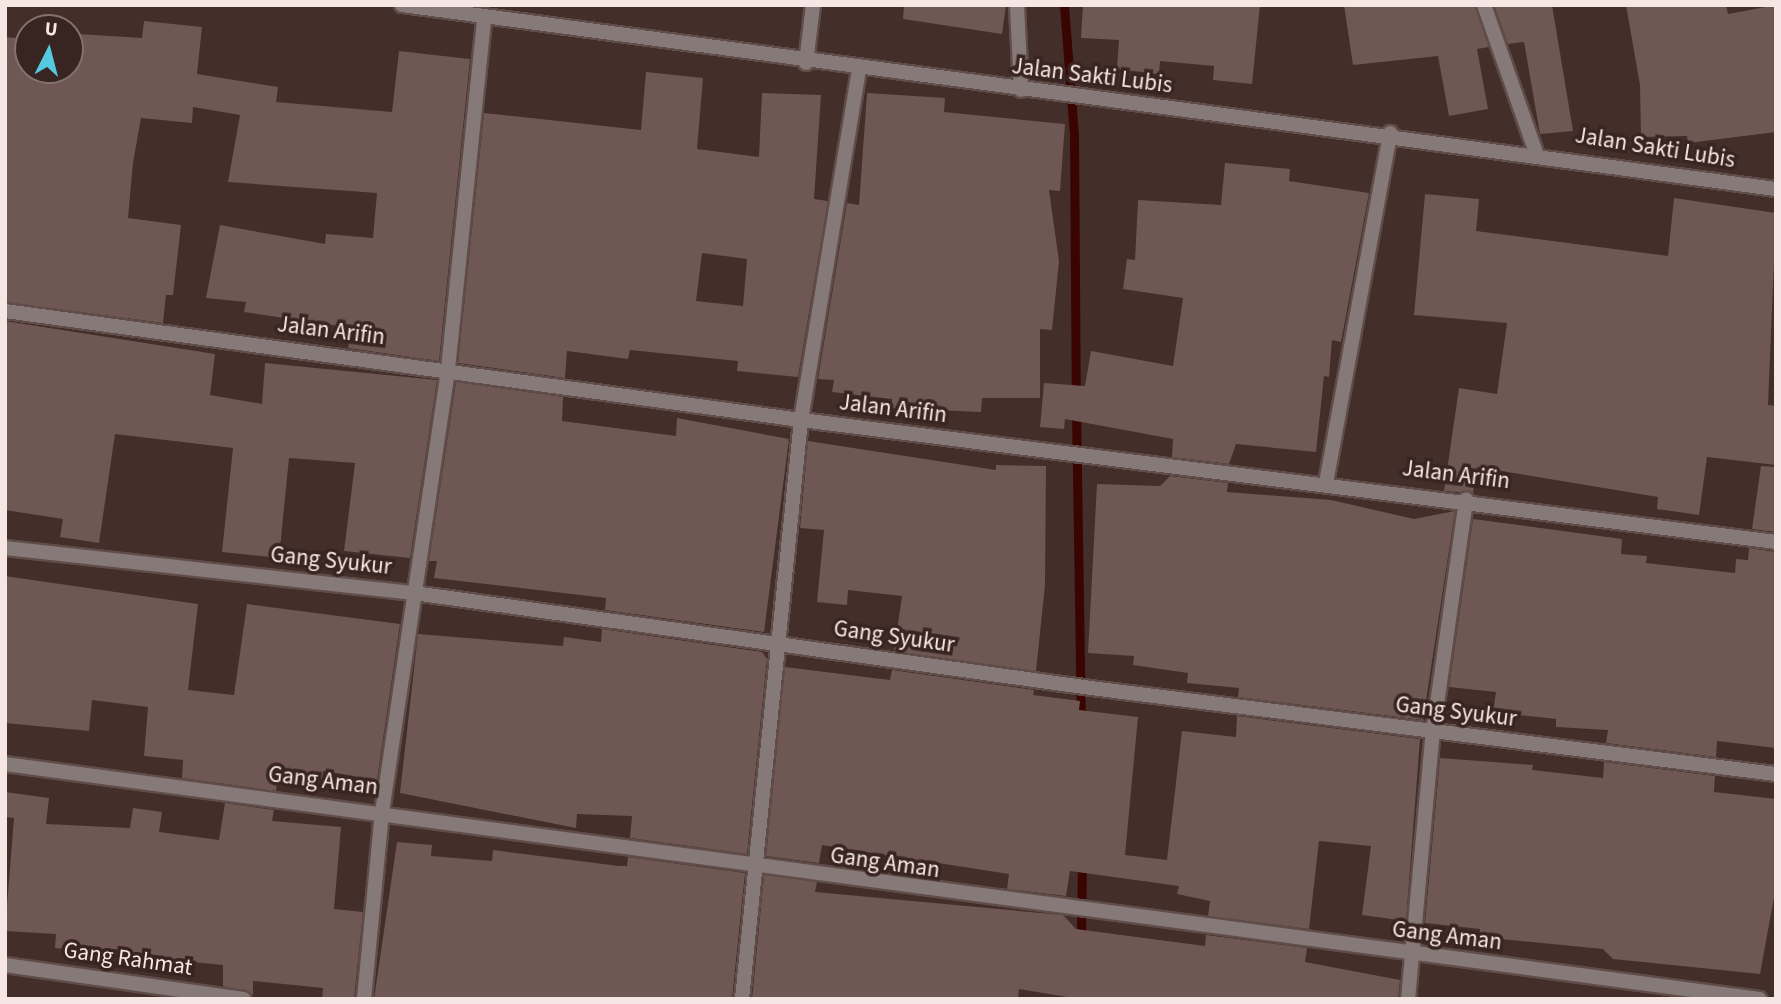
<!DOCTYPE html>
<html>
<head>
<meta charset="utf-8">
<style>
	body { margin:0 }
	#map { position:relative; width:1781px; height:1004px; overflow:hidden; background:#432e2a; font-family:"Source Sans 3",sans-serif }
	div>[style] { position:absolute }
	.stream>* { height:9px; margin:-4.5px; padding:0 4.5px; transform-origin:4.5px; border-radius:4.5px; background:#3a0501 }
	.building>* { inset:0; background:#6f5753 }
	.roads { filter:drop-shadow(2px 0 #604c48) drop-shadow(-2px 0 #604c48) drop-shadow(0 2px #604c48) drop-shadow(0 -2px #604c48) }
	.minor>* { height:14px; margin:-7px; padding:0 7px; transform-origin:7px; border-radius:7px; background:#867a78 }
	.tertiary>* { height:14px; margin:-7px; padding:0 7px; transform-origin:7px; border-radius:7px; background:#867a78 }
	span { translate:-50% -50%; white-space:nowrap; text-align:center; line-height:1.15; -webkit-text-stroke:7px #382420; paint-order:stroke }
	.street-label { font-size:23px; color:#f6e7e5 }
	.frame { position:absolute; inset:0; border:7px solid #f6e7e5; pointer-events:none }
	.north { position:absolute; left:14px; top:14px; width:70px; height:70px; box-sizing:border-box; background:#382420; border:2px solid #84726f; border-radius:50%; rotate:6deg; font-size:19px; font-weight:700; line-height:28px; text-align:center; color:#f6e7e5 }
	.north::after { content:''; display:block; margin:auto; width:24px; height:32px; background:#55cadf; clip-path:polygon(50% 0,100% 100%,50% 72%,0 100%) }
</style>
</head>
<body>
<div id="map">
	<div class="stream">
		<i style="left:1064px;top:5px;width:129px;rotate:85.6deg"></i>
		<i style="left:1074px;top:134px;width:261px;rotate:89.6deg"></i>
		<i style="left:1076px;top:409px;width:312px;rotate:89.1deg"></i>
		<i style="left:1081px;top:941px;width:80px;rotate:-89.3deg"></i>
	</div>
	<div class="building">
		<i style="clip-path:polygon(904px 5px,1006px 5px,1002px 34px,903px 19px)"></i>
		<i style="clip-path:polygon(1083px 5px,1260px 5px,1252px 84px,1213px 80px,1214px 66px,1160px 61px,1159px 74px,1117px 69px,1119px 40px,1081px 38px)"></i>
		<i style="clip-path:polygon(1344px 5px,1475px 5px,1489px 47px,1477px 49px,1488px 109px,1449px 116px,1438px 56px,1353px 65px)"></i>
		<i style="clip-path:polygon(1494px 5px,1552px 5px,1573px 131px,1540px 134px,1524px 42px,1508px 44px)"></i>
		<i style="clip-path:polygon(1626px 5px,1726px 5px,1728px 14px,1776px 5px,1776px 132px,1688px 143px,1687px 136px,1641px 137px,1640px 85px)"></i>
		<i style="clip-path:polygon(144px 21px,202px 27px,197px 74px,278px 87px,276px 102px,392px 112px,399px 51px,470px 59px,439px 361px,348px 348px,352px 328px,244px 312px,246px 302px,206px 298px,220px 225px,325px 244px,326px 234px,373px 238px,377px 193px,228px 182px,240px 115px,193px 107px,192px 123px,141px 118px,133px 163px,128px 218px,181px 225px,173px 295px,166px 295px,163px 323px,5px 302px,5px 37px,28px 39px,28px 70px,74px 70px,77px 34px,142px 38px)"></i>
		<i style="clip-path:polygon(evenodd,646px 72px,703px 78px,697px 149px,759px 157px,762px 93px,821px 95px,814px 199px,828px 201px,798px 377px,737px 371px,738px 361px,630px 350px,628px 359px,567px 351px,565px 378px,458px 363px,484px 113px,641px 130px,646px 72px,702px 253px,747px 259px,743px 306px,696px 301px,702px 253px)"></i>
		<i style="clip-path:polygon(867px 93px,945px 98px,944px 112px,1065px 124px,1060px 191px,1049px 190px,1059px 261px,1052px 330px,1040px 329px,1040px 398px,982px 398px,981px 412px,892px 408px,892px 399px,832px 392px,834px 380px,818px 379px,847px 203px,859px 205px)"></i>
		<i style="clip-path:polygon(1225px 163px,1290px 169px,1289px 181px,1369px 193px,1341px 342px,1332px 340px,1329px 377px,1324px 376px,1316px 452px,1236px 444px,1229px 464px,1172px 457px,1173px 439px,1065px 419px,1064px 429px,1040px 427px,1044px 383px,1085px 386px,1091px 351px,1173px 366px,1183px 298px,1123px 289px,1127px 259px,1135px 260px,1138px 200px,1221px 205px)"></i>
		<i style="clip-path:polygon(1425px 194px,1479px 199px,1476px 231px,1668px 256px,1674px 198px,1776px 213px,1768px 405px,1776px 406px,1776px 465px,1707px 457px,1699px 515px,1657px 509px,1658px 497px,1477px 467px,1473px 493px,1444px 491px,1459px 388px,1497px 394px,1507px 323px,1414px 315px)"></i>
		<i style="clip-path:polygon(5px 321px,215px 354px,210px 395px,262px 404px,265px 363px,437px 380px,410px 558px,344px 551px,355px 463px,289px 458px,279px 558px,222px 552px,233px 448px,115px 434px,99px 543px,60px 537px,63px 519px,5px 510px)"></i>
		<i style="clip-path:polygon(456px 382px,563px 397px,562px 421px,676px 436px,677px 418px,789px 439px,764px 632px,605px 610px,606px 598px,434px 578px,437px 561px,429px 561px)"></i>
		<i style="clip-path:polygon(808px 441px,996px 470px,996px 465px,1046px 466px,1045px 585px,1036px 671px,894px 651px,902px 596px,848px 590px,847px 605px,817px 602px,824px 530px,800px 528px)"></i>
		<i style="clip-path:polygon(1761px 466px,1776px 467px,1776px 532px,1752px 529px)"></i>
		<i style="clip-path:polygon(1170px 476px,1228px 483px,1227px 492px,1331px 500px,1414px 519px,1455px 511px,1423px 720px,1238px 697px,1239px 688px,1187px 683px,1188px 673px,1133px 665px,1134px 656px,1088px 653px,1097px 484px,1160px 486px)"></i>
		<i style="clip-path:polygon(1473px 519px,1622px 539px,1621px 554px,1647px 556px,1646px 563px,1735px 573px,1736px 559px,1748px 560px,1749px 548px,1776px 552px,1776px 748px,1717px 741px,1716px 757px,1606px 743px,1608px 730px,1556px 727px,1556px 719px,1493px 712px,1496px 692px,1449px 687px)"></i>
		<i style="clip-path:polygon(5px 576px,198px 604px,188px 690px,234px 695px,247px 604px,400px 624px,377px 780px,323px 771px,322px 779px,278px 773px,276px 791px,182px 778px,183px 760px,144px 756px,148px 707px,92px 700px,89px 731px,6px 723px)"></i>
		<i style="clip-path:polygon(602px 629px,762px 652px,767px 659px,747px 854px,630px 838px,632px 816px,577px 814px,576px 828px,400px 793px,418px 634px,563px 646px,564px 637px,601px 642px)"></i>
		<i style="clip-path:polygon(785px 667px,890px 680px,892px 670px,1034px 690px,1033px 695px,1080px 701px,1079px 710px,1138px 717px,1125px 855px,1167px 860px,1182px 731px,1236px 737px,1237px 716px,1420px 739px,1406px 921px,1362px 915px,1371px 846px,1319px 841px,1309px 929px,1208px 916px,1210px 901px,1177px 894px,1179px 886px,1070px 871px,1066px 896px,1007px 889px,1009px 874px,822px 845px,819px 863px,766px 856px)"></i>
		<i style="clip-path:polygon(1440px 758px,1533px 765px,1532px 770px,1603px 778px,1604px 762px,1715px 776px,1714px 792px,1776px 799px,1776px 886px,1760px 974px,1613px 959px,1603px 949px,1480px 937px,1480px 929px,1425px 923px)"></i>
		<i style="clip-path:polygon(5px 792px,49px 798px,46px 824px,130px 828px,133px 808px,162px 812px,159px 832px,219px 840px,225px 803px,274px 810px,272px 821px,341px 827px,334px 909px,363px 912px,354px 999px,322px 999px,323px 988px,253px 981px,253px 995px,223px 986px,223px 965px,55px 948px,56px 934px,5px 931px,14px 818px,5px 817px)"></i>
		<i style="clip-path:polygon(397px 842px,432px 845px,431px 856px,492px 861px,493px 850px,619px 866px,627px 866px,628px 857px,745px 873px,732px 999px,374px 999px)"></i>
		<i style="clip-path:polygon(764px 875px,817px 882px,815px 892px,1063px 915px,1076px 929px,1205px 946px,1206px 935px,1307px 948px,1305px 962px,1400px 980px,1398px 999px,1079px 999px,1019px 989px,1018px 999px,752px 999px)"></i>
	</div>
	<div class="roads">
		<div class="minor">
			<i style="left:1017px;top:5px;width:85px;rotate:87.3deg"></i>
			<i style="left:1484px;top:5px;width:157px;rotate:70.6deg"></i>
			<i style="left:806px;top:63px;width:58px;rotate:-83.1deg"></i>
			<i style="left:5px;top:311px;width:803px;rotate:7.8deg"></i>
			<i style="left:801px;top:420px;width:983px;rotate:7.13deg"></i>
			<i style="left:1326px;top:483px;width:356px;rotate:-79.6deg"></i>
			<i style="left:5px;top:548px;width:411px;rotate:6.3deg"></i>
			<i style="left:414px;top:593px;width:684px;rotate:7.99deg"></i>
			<i style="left:1091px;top:688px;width:690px;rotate:7.16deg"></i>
			<i style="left:5px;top:764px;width:1770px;rotate:7.63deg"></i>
			<i style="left:5px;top:965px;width:241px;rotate:8.1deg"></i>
			<i style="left:364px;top:999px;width:188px;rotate:-84.5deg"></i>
			<i style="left:382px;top:812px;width:448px;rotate:-81.5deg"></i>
			<i style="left:448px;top:369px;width:353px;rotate:-84.1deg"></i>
			<i style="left:742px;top:999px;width:582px;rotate:-84.18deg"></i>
			<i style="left:801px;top:420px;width:356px;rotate:-80.6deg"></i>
			<i style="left:1408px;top:999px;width:268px;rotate:-84.7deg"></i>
			<i style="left:1433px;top:732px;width:235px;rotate:-81.9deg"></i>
		</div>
		<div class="tertiary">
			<i style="left:402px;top:5px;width:1386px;rotate:7.63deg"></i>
		</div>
	</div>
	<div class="street-label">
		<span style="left:1092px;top:76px;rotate:7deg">Jalan Sakti Lubis</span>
		<span style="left:1655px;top:148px;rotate:9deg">Jalan Sakti Lubis</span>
		<span style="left:331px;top:331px;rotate:7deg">Jalan Arifin</span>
		<span style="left:893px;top:409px;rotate:7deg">Jalan Arifin</span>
		<span style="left:1456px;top:475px;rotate:7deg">Jalan Arifin</span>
		<span style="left:331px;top:561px;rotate:6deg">Gang Syukur</span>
		<span style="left:894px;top:637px;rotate:8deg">Gang Syukur</span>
		<span style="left:1456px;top:712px;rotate:7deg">Gang Syukur</span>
		<span style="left:323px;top:781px;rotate:7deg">Gang Aman</span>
		<span style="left:885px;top:863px;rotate:8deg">Gang Aman</span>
		<span style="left:1447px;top:936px;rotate:7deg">Gang Aman</span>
		<span style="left:128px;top:959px;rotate:8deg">Gang Rahmat</span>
	</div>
	<div class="frame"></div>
	<div class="north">U</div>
</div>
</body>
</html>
